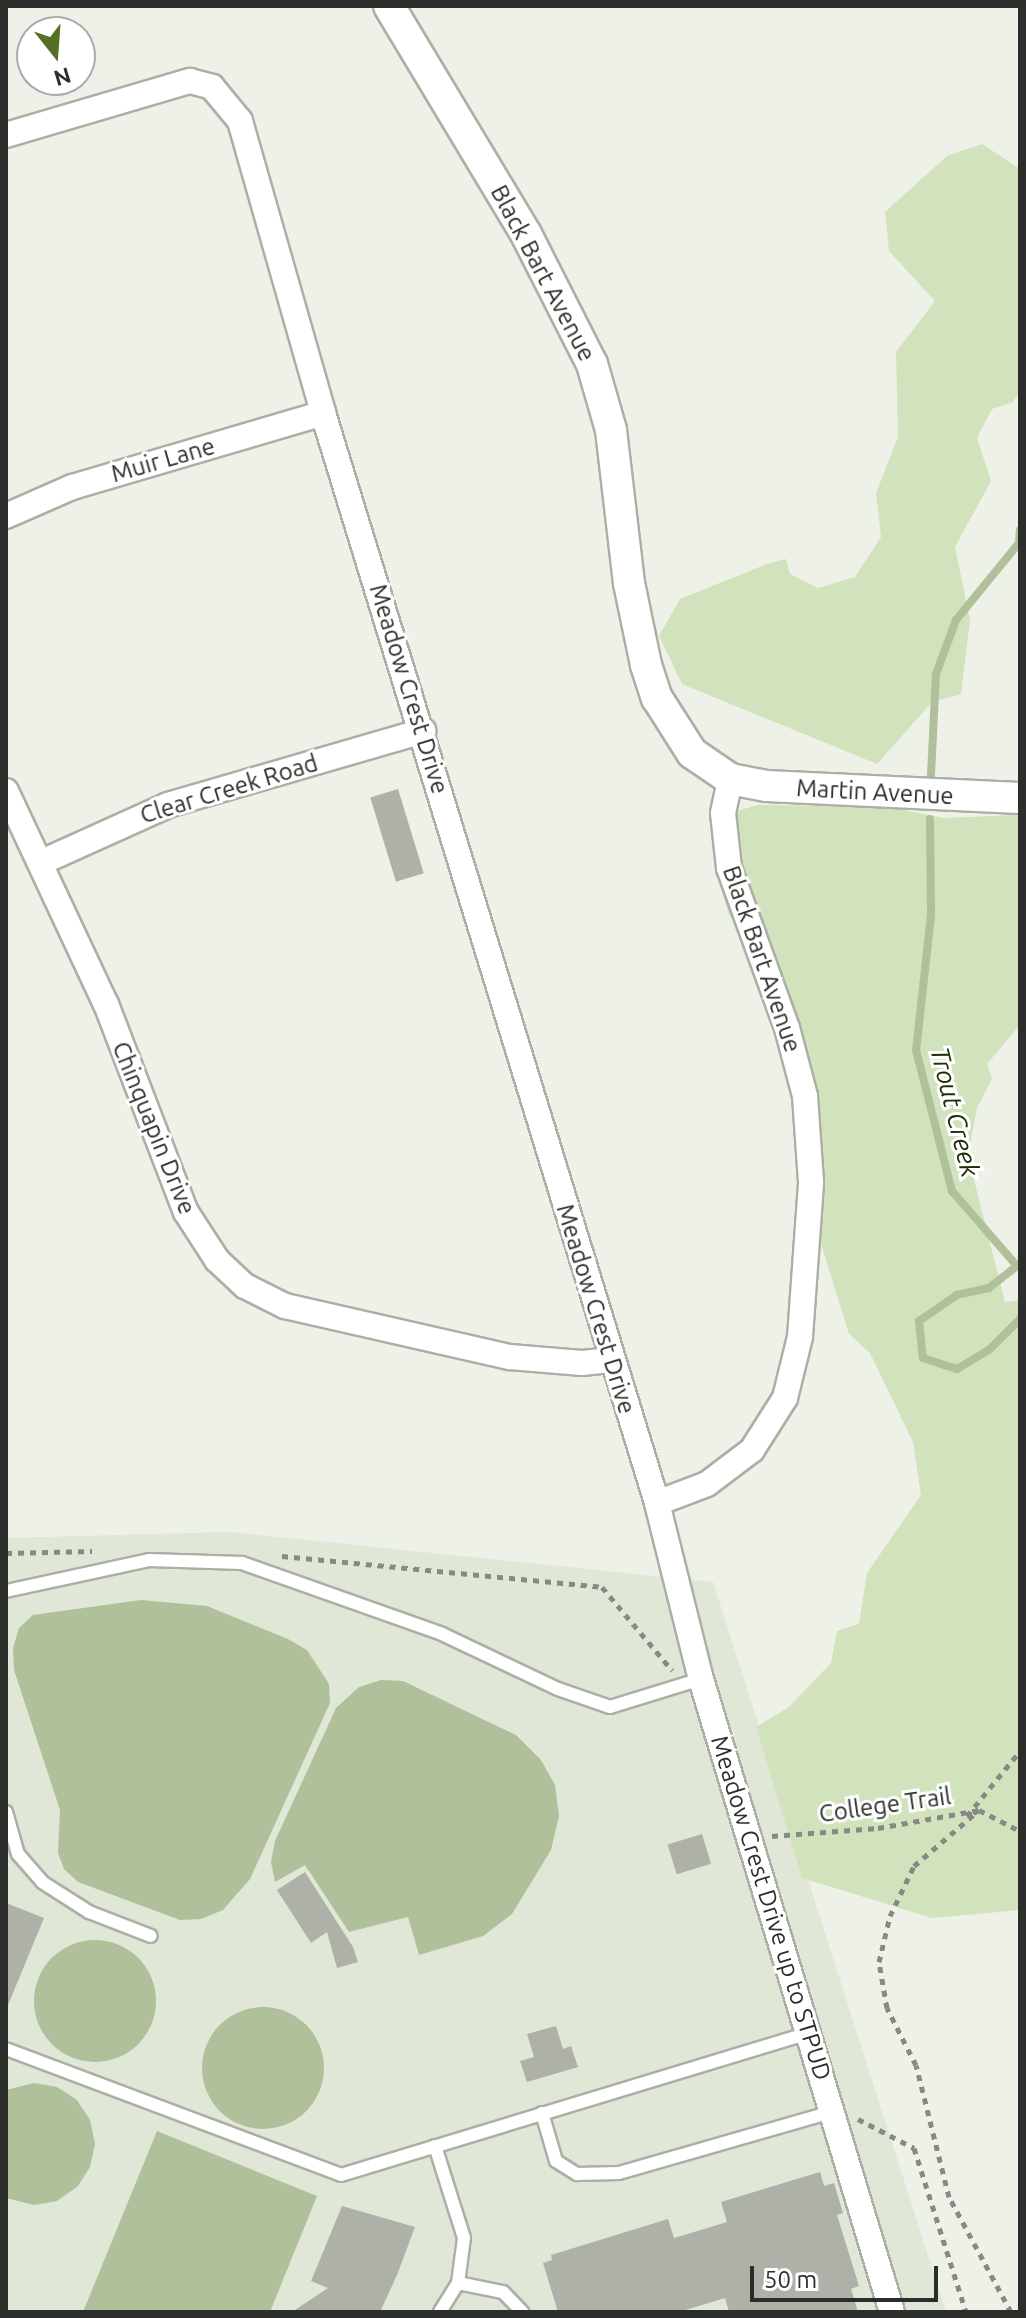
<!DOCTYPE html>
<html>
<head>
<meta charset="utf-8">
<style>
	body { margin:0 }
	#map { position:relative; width:1026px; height:2318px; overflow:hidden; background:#edf1e7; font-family:Ubuntu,sans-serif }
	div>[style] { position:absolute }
	.built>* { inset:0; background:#e0e7d6 }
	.green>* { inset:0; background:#d1e2bc }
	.water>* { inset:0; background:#afc09a }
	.round { border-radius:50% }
	.stream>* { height:8px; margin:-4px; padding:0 4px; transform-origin:4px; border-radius:4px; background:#afc09a }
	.building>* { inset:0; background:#adb1a8; transform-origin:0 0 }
	.path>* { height:5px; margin-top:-2.5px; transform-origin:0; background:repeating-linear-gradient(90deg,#878a84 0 6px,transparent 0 12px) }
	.roads { filter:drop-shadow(2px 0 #abb0a6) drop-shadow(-2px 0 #abb0a6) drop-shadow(0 2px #abb0a6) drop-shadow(0 -2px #abb0a6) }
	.service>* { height:12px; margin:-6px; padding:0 6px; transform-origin:6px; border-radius:6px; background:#fff }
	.minor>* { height:24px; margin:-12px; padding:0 12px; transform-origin:12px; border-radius:12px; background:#fff }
	.tertiary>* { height:30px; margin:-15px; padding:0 15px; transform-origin:15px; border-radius:15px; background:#fff }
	span { translate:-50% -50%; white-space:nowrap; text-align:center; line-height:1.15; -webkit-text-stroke:6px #fff; paint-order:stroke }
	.street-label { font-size:24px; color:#2c2e2b }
	.water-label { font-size:26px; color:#202f03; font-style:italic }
	.frame { position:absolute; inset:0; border:8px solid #2c2e2b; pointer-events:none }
	.north { position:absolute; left:16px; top:16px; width:80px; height:80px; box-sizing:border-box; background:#fff; border:2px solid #ababaa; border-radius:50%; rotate:163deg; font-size:22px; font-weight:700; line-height:32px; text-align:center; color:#2c2e2b }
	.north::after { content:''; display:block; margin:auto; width:28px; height:36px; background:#557024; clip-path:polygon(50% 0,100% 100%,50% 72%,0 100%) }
	.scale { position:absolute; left:750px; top:2266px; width:188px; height:36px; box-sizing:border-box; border:4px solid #2c2e2b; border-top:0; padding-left:10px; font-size:24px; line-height:28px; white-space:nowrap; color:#2c2e2b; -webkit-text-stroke:6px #fff; paint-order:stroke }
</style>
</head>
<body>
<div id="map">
	<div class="built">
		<i style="clip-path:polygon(230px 1532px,713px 1582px,946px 2312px,6px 2312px,6px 1538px)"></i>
	</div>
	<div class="green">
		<i style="clip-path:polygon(982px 144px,1020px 169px,1020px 391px,1013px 402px,992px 409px,977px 438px,991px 481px,955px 547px,970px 620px,961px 694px,932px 702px,877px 764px,682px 684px,659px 636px,680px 599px,767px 564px,786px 559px,790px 574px,818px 588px,855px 577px,881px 537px,876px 493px,898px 437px,896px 352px,935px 301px,889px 251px,885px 212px,947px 156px)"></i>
		<i style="clip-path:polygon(758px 805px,888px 807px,944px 818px,1020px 815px,1020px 1025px,987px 1064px,992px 1079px,977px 1108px,968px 1156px,1005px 1302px,1020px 1300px,1020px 1910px,932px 1918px,802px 1878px,756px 1727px,789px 1707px,831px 1663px,837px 1631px,859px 1624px,867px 1573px,921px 1495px,913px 1442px,870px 1353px,849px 1334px,814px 1221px,775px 963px,729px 915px,718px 879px,737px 811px)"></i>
	</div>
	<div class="water">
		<i style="clip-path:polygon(141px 1600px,207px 1606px,288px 1639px,307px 1650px,329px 1684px,330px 1703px,250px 1879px,223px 1910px,201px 1919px,180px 1920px,78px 1882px,64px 1869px,58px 1853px,60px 1810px,14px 1670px,13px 1648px,19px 1628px,33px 1615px)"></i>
		<i style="clip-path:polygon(381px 1680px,403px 1681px,516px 1735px,541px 1760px,555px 1785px,559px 1816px,551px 1850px,512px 1914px,483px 1936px,419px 1955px,408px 1917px,349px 1932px,305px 1865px,275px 1882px,271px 1862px,275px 1841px,336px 1708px,359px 1687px)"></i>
		<i class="round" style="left:34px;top:1940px;width:122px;height:122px"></i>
		<i class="round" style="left:202px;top:2007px;width:122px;height:122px"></i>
		<i style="clip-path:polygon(34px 2083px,57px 2087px,77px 2100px,90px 2120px,95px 2144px,90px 2167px,78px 2186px,57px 2201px,34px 2205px,6px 2198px,6px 2090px)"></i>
		<i style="clip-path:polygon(157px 2131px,317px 2196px,270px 2312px,83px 2312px)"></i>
	</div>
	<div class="stream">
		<i style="left:931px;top:775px;width:101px;rotate:-87.2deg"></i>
		<i style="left:936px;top:674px;width:58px;rotate:-69.7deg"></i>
		<i style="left:956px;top:620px;width:99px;rotate:-50.7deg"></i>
		<i style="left:1019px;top:543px;width:13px;rotate:-86deg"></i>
		<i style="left:930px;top:819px;width:96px;rotate:89.4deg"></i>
		<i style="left:931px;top:915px;width:136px;rotate:96.3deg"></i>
		<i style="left:916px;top:1050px;width:146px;rotate:75.7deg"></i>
		<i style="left:952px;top:1191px;width:99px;rotate:49.1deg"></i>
		<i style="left:1017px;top:1266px;width:36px;rotate:142deg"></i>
		<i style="left:989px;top:1288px;width:33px;rotate:168deg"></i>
		<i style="left:957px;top:1295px;width:46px;rotate:145.6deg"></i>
		<i style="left:919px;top:1321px;width:37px;rotate:84deg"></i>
		<i style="left:923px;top:1358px;width:36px;rotate:18deg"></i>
		<i style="left:957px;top:1369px;width:37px;rotate:-31deg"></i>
		<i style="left:989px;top:1350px;width:44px;rotate:-45deg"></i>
	</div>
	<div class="building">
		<i style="left:398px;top:789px;width:88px;height:29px;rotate:73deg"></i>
		<i style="left:702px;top:1834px;width:31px;height:36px;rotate:73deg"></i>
		<i style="clip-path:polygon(305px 1872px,353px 1947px,358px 1962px,337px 1968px,327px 1932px,311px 1943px,277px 1890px)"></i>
		<i style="clip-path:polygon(6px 1903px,44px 1918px,6px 2010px)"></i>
		<i style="clip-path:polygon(556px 2026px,563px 2049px,571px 2046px,578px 2067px,527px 2082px,520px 2061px,534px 2057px,527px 2034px)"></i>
		<i style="clip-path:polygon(820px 2172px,824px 2186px,834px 2183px,843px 2213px,837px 2215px,859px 2286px,851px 2289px,858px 2312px,729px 2312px,725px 2298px,679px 2312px,558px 2312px,543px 2263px,552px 2260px,551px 2255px,668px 2219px,674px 2238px,704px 2229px,727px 2222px,721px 2202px)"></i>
		<i style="clip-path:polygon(342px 2206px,415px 2227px,397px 2275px,380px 2312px,292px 2312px,328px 2288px,311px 2281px)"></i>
	</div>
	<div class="path">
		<i style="left:6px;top:1553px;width:86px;rotate:-1.3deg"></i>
		<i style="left:282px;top:1556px;width:321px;rotate:5.5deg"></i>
		<i style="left:602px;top:1587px;width:109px;rotate:49.9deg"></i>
		<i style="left:772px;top:1836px;width:106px;rotate:-4.3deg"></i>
		<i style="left:878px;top:1828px;width:103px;rotate:-10.1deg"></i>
		<i style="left:979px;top:1810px;width:46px;rotate:27.1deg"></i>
		<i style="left:858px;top:2119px;width:63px;rotate:27.4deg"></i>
		<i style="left:914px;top:2148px;width:172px;rotate:72.4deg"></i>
		<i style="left:1011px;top:2312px;width:131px;rotate:-118.3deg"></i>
		<i style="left:949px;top:2197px;width:136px;rotate:-104deg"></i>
		<i style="left:916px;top:2065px;width:64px;rotate:-117deg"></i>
		<i style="left:887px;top:2008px;width:47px;rotate:-99.9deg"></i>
		<i style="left:879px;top:1962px;width:47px;rotate:-76.6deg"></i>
		<i style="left:890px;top:1916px;width:55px;rotate:-64.4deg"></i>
		<i style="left:914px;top:1866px;width:86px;rotate:-40.7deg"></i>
		<i style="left:979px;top:1810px;width:13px;rotate:153deg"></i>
		<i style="left:967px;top:1816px;width:84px;rotate:-50.8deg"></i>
	</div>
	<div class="roads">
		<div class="service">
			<i style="left:6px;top:1591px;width:146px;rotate:-12.2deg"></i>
			<i style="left:149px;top:1560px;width:93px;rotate:1.8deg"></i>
			<i style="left:242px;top:1563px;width:212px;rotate:19.5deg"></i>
			<i style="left:442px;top:1634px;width:128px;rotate:25.4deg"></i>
			<i style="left:558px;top:1689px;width:55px;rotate:19.1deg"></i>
			<i style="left:610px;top:1707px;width:95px;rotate:-17.1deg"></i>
			<i style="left:6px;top:1812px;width:44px;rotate:74.1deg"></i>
			<i style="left:18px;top:1854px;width:37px;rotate:49deg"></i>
			<i style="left:42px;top:1882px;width:56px;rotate:32.6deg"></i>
			<i style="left:89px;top:1912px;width:66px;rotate:21.2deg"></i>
			<i style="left:6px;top:2049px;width:358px;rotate:20.6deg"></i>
			<i style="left:341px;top:2175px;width:488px;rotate:-16.9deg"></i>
			<i style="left:542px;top:2113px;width:50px;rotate:73.7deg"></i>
			<i style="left:556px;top:2161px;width:25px;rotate:32deg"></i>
			<i style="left:577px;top:2174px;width:42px;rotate:-1.4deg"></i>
			<i style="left:619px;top:2173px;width:222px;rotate:-16deg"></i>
			<i style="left:435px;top:2146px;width:96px;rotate:72.5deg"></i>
			<i style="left:464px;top:2238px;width:45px;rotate:97.6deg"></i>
			<i style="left:458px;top:2283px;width:34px;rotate:122deg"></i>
			<i style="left:458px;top:2283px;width:46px;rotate:11.3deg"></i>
			<i style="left:503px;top:2292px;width:28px;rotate:46deg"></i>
		</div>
		<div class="minor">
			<i style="left:6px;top:135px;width:192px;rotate:-16.4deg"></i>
			<i style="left:190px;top:81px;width:23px;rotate:15deg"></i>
			<i style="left:212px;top:87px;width:44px;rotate:50.5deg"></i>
			<i style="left:240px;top:121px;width:304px;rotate:74.1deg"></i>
			<i style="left:323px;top:413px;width:1140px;rotate:72.96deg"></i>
			<i style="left:657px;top:1503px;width:181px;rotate:76deg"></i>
			<i style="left:701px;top:1679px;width:661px;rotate:73.21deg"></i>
			<i style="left:6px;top:516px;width:72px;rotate:-23.7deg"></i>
			<i style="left:72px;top:487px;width:262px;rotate:-16.4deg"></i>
			<i style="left:6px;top:791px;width:235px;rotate:64.9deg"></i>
			<i style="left:106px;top:1004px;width:223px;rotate:69deg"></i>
			<i style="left:186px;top:1212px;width:57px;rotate:57.1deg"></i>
			<i style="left:217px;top:1260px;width:38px;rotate:43deg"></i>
			<i style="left:245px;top:1286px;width:45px;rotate:26.6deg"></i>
			<i style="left:285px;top:1306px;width:231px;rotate:12.8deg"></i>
			<i style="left:510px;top:1357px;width:72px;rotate:4.8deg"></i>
			<i style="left:582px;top:1363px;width:28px;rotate:-6deg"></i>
			<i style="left:42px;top:862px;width:138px;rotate:-24.3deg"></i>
			<i style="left:168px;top:805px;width:266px;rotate:-16.2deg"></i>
			<i style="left:657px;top:1503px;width:53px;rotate:-20.8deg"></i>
			<i style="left:707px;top:1484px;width:56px;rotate:-37.1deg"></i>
			<i style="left:752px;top:1450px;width:62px;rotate:-57.6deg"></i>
			<i style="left:785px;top:1398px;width:63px;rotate:-76.2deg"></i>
			<i style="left:800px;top:1337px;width:155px;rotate:-85.9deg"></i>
			<i style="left:811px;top:1182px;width:86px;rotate:-94deg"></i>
			<i style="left:805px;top:1096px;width:70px;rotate:-104.8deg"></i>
			<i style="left:787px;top:1028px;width:170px;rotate:-109.9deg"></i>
			<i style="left:729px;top:868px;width:55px;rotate:-96.2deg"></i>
			<i style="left:723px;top:813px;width:35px;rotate:-78deg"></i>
		</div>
		<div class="tertiary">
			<i style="left:389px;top:6px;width:266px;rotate:59deg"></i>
			<i style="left:526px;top:234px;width:146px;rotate:63.1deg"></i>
			<i style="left:592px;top:364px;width:69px;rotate:73.9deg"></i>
			<i style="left:611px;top:430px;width:154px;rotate:83.3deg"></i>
			<i style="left:629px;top:583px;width:84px;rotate:78.3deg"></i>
			<i style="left:646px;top:665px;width:35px;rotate:72deg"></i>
			<i style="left:657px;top:698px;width:65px;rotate:57.5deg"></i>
			<i style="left:692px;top:753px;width:46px;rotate:34.4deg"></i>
			<i style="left:730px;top:779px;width:37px;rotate:11deg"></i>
			<i style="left:766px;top:786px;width:254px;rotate:2.7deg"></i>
		</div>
	</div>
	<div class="street-label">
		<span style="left:543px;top:273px;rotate:62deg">Black Bart Avenue</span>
		<span style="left:163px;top:460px;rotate:-16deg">Muir Lane</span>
		<span style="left:409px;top:689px;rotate:73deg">Meadow Crest Drive</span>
		<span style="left:229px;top:789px;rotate:-17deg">Clear Creek Road</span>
		<span style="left:875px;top:792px;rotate:3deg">Martin Avenue</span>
		<span style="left:762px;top:959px;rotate:71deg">Black Bart Avenue</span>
		<span style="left:154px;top:1128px;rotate:68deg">Chinquapin Drive</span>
		<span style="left:596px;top:1309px;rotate:73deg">Meadow Crest Drive</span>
		<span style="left:885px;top:1805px;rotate:-8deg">College Trail</span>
		<span style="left:771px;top:1908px;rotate:73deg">Meadow Crest Drive up to STPUD</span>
	</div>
	<div class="water-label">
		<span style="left:955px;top:1112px;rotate:76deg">Trout Creek</span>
	</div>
	<div class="frame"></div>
	<div class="north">N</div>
	<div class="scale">50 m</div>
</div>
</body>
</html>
